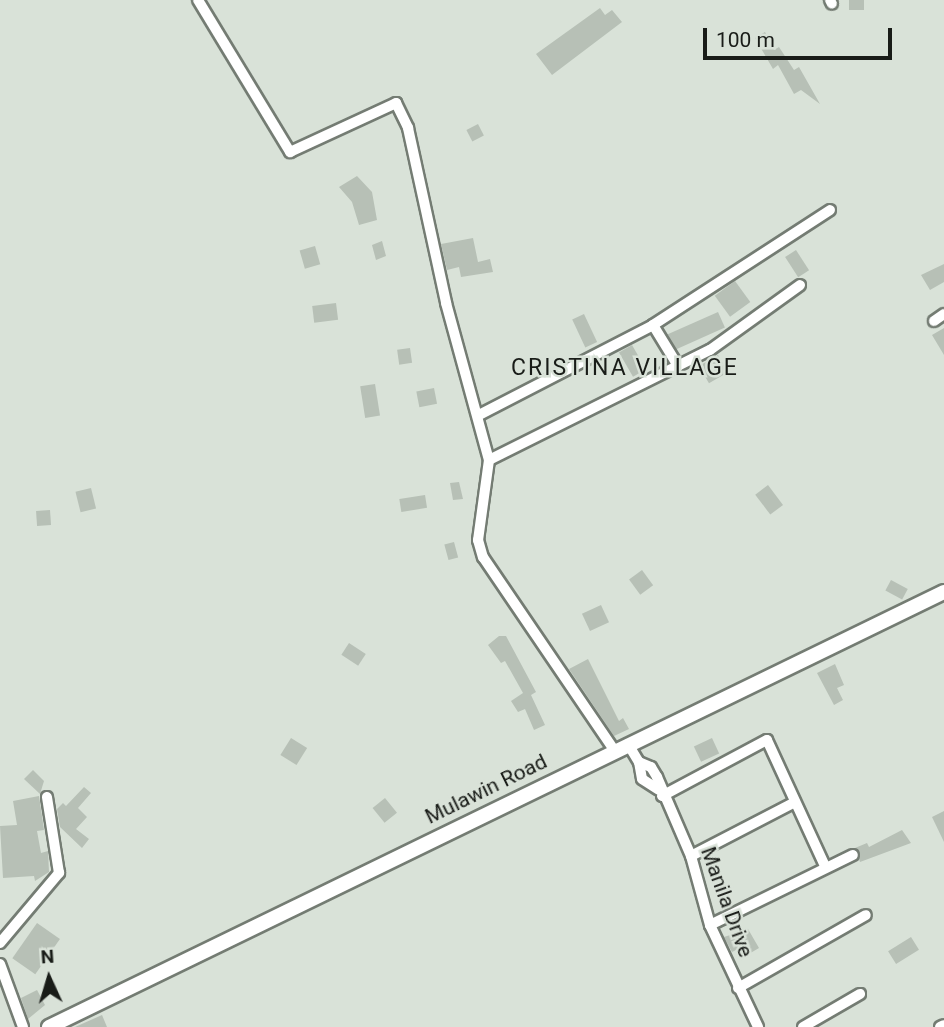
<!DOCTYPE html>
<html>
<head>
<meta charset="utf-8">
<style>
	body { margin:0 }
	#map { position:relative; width:944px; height:1027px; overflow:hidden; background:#d9e2d8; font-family:Roboto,sans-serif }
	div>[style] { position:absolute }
	.building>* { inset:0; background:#b7c0b6; transform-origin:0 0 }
	.roads { filter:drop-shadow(2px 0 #747c73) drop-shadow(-2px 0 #747c73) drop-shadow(0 2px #747c73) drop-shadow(0 -2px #747c73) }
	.street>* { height:10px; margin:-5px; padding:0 5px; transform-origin:5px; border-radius:5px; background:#fff }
	.secondary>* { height:14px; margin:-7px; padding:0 7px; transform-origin:7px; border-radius:7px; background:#fff }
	span { translate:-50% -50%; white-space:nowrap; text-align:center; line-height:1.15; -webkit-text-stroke:5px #d9e2d8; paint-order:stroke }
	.street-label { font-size:21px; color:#191c18 }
	.neighbourhood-label { font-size:23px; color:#191c18; letter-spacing:2px }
	.north { position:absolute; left:14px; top:943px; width:70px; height:70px; -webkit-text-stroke:5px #d9e2d8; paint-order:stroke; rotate:356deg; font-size:19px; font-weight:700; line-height:28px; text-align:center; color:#191c18 }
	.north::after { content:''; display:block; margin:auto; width:24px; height:32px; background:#191c18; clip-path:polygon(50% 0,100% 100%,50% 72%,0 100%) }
	.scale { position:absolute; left:703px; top:28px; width:189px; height:32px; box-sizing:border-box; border:4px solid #191c18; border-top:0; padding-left:9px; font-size:21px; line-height:24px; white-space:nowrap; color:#191c18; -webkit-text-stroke:5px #d9e2d8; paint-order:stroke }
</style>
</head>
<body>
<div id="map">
	<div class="building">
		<i style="left:849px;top:0;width:15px;height:10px"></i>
		<i style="clip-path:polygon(600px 8px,605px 15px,612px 10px,622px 22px,552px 75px,536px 54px)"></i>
		<i style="clip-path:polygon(765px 32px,774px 50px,779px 47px,794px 70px,799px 67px,820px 104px,801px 90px,794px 94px,778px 65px,773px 69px,755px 38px)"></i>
		<i style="left:478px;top:124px;width:13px;height:13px;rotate:63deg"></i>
		<i style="clip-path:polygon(357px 176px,372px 192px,377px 220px,359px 225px,352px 202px,339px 187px)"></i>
		<i style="clip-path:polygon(473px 238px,478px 262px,490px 259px,493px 272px,461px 277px,459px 267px,447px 270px,441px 244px)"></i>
		<i style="clip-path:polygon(382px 241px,386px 256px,376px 260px,372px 245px)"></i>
		<i style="left:315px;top:246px;width:19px;height:16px;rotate:74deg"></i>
		<i style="left:796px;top:250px;width:24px;height:13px;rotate:57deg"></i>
		<i style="clip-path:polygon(944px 264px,944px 282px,930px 290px,921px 275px)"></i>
		<i style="left:735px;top:281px;width:26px;height:25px;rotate:54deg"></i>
		<i style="left:336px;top:303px;width:17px;height:24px;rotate:83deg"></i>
		<i style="left:718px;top:312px;width:17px;height:55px;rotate:66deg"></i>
		<i style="left:584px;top:314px;width:31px;height:13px;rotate:65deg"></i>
		<i style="clip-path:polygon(944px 328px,944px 355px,932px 335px)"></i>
		<i style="left:632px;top:345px;width:28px;height:15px;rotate:60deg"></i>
		<i style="left:410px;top:348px;width:15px;height:13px;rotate:82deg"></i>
		<i style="left:718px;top:355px;width:20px;height:22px;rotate:60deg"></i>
		<i style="left:375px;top:384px;width:32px;height:15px;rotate:81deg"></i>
		<i style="left:434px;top:388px;width:16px;height:18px;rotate:79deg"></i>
		<i style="clip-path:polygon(459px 482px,463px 499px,453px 500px,450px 483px)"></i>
		<i style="left:768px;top:485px;width:25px;height:16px;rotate:53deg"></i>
		<i style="left:91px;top:488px;width:21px;height:16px;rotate:76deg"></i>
		<i style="left:425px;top:495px;width:13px;height:26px;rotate:81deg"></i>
		<i style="left:50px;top:510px;width:15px;height:14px;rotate:86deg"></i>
		<i style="left:454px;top:542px;width:16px;height:10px;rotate:75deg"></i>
		<i style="left:642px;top:570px;width:19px;height:16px;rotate:54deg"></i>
		<i style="left:891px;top:580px;width:19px;height:12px;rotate:28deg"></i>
		<i style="left:601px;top:605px;width:19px;height:21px;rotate:65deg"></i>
		<i style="clip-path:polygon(499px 636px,506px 636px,536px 692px,531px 695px,545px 725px,534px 730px,525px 709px,518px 712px,511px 701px,523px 693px,505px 661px,501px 663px,488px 645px)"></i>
		<i style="left:349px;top:643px;width:20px;height:14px;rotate:33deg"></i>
		<i style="clip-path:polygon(588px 659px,619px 721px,623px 718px,629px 729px,614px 736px,569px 669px)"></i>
		<i style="clip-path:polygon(835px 664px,844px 685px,837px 688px,843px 700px,834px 705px,817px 673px)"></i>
		<i style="left:291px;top:738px;width:19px;height:20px;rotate:32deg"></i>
		<i style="left:712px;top:738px;width:17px;height:20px;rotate:65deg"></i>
		<i style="clip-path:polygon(33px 770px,44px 781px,40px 794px,24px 779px)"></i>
		<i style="clip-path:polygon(84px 787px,91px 793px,78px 808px,87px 817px,76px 829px,89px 839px,82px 848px,60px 827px,57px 809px,63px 803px,66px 806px)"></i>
		<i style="clip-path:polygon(39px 796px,44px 830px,37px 831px,41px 853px,48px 851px,49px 872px,35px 881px,34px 876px,3px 878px,0 826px,17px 825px,13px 801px)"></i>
		<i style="left:385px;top:798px;width:19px;height:16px;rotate:51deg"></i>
		<i style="clip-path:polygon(944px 811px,944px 842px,932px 817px)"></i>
		<i style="clip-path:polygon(902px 830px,911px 843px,860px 862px,855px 848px,867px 843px,869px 847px)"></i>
		<i style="left:37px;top:923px;width:28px;height:43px;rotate:35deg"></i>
		<i style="clip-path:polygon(748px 929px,759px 948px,747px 955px,742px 947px,732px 952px,724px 937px)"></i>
		<i style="left:911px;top:937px;width:15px;height:27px;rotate:58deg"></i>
		<i style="clip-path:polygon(37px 990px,45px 1005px,28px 1019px,21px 998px)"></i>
		<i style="clip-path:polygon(102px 1015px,107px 1027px,75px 1027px)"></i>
	</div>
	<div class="roads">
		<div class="street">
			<i style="left:198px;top:0;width:178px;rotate:58.8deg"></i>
			<i style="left:290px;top:152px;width:117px;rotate:-24.8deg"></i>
			<i style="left:396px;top:103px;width:28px;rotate:64deg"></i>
			<i style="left:408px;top:128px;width:179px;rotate:77.7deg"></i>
			<i style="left:446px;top:303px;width:163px;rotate:74.7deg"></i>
			<i style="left:489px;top:460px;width:81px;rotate:97.8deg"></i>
			<i style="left:478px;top:540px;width:18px;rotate:74deg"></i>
			<i style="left:483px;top:557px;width:233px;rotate:55.8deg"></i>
			<i style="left:830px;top:0;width:4px;rotate:63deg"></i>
			<i style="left:934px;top:321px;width:12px;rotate:-35deg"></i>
			<i style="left:653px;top:325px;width:48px;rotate:58.6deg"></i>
			<i style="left:479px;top:415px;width:196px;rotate:-27.3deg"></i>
			<i style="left:653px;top:325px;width:211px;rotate:-33deg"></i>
			<i style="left:489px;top:460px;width:247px;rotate:-26.5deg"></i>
			<i style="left:710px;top:350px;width:111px;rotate:-35.8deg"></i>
			<i style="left:628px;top:744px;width:21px;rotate:59deg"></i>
			<i style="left:639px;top:762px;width:17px;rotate:80deg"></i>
			<i style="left:642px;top:779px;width:20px;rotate:33deg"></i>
			<i style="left:639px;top:762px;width:13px;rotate:23deg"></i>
			<i style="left:651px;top:767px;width:12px;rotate:59deg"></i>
			<i style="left:657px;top:777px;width:86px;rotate:66.7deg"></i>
			<i style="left:691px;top:856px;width:72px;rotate:74.6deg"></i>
			<i style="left:710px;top:925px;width:113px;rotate:64.8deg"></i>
			<i style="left:662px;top:796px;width:119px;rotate:-28.1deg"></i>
			<i style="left:767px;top:740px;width:139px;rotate:65.3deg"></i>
			<i style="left:691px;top:856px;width:117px;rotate:-27.4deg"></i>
			<i style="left:710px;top:925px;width:159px;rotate:-26.1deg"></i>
			<i style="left:0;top:943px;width:92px;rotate:-49.9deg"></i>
			<i style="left:59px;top:873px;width:77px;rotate:-99deg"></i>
			<i style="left:0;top:964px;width:67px;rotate:69.9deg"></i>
			<i style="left:738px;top:988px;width:147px;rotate:-29.7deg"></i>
			<i style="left:803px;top:1027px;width:66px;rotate:-30.1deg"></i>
			<i style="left:940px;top:1027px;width:4px;rotate:-27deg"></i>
		</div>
		<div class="secondary">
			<i style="left:49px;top:1027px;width:995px;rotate:-25.92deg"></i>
		</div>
	</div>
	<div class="street-label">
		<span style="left:486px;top:789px;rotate:-26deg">Mulawin Road</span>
		<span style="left:727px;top:902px;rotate:70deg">Manila Drive</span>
	</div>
	<div class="neighbourhood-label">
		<span style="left:625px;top:368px">CRISTINA VILLAGE</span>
	</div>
	<div class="north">N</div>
	<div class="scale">100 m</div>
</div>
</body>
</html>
